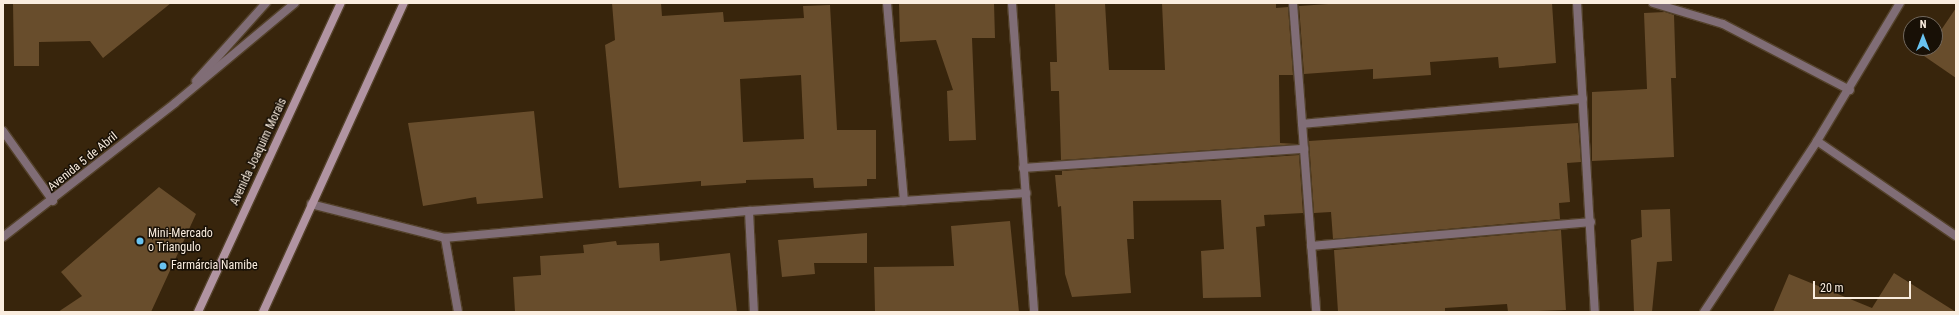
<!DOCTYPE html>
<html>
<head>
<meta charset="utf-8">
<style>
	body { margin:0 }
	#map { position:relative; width:1959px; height:315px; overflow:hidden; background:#38250c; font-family:"Roboto Condensed",sans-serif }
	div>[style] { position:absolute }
	.building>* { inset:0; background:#684d2c }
	.roads { filter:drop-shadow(1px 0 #53412a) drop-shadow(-1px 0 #53412a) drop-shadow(0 1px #53412a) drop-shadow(0 -1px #53412a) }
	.lane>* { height:8px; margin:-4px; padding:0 4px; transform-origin:4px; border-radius:4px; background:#806d76 }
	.street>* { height:8px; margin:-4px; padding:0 4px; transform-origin:4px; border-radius:4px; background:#806d76 }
	.secondary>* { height:8px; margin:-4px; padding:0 4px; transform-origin:4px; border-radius:4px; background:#b194a2 }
	.dots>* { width:11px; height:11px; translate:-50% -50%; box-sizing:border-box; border:2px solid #181006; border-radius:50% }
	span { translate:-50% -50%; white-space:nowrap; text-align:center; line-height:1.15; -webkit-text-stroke:3px #181006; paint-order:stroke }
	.street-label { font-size:12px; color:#faeddf }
	.poi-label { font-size:12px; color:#faeddf }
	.left { translate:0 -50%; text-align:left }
	.frame { position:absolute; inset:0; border:4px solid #faeddf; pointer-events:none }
	.north { position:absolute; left:1903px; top:16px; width:40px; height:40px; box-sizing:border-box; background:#181006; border:1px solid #72685d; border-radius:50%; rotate:0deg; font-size:11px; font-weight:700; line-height:16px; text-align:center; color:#faeddf }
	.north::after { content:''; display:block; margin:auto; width:14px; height:18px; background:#69c3f1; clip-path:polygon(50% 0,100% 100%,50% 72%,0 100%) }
	.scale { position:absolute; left:1813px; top:281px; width:98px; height:18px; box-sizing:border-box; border:2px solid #faeddf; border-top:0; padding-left:5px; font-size:12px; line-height:14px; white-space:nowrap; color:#faeddf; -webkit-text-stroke:3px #181006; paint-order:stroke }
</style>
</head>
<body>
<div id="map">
	<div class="building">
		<i style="clip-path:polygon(13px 3px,171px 3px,103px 58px,90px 41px,39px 42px,39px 66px,14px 66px)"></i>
		<i style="clip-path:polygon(evenodd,612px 3px,661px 3px,662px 16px,723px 12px,724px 22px,804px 18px,803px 6px,830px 5px,837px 130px,876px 130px,876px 179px,867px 179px,867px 186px,814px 188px,813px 178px,746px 180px,746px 183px,701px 186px,701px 181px,619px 188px,605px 45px,615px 40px,612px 3px,801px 75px,804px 139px,743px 142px,740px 79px,801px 75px)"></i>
		<i style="clip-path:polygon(899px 3px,994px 3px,995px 38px,972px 38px,976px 140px,949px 141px,947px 91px,953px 90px,936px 40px,900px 42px)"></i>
		<i style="clip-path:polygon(1055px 3px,1105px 3px,1109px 70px,1165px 70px,1162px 3px,1276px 3px,1276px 8px,1288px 7px,1293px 75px,1279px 75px,1280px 143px,1298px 144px,1061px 160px,1059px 91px,1051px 91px,1050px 62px,1057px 62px)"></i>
		<i style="clip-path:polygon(1343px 3px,1552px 3px,1556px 63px,1499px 68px,1498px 57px,1430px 62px,1431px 75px,1373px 79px,1373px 69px,1304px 74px,1299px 6px)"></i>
		<i style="clip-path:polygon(1956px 8px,1956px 78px,1924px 56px,1929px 48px,1935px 48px,1935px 39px)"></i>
		<i style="clip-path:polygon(1665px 12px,1674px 15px,1676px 78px,1671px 78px,1674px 157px,1592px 161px,1592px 92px,1647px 89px,1644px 13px)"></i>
		<i style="clip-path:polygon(534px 111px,543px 198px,477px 204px,476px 197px,423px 206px,408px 123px)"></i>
		<i style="clip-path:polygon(1578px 123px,1581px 162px,1567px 163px,1570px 202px,1559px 203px,1560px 219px,1333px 239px,1331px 212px,1314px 213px,1309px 141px)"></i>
		<i style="clip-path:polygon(1299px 155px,1303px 213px,1264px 215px,1265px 226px,1256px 227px,1261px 297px,1203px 298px,1201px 251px,1224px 249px,1221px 200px,1133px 201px,1134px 239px,1127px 239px,1131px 293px,1072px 297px,1065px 274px,1061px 206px,1058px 207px,1055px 175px,1062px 175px,1062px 171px)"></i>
		<i style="clip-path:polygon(159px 187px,196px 214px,151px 312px,58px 312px,82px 296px,61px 272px)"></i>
		<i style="clip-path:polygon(1670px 209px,1672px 261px,1657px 262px,1652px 312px,1634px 312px,1631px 240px,1642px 237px,1641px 210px)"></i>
		<i style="clip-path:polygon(1010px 221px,1019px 312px,875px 312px,874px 267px,954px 266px,951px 226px)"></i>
		<i style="clip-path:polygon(1561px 230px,1566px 310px,1508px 312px,1507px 304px,1445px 308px,1445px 312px,1338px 312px,1334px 250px)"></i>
		<i style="clip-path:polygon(867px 233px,867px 263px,814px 263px,815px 274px,782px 277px,778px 240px)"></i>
		<i style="clip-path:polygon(616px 241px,617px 245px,659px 243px,660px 261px,730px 253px,737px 312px,515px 312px,513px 277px,541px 275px,540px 256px,584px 253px,583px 245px)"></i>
		<i style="clip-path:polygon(1894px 273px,1956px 312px,1773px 312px,1789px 274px,1872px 308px)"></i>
	</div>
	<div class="roads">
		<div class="lane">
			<i style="left:1302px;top:124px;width:282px;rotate:-5.1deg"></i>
			<i style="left:1311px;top:246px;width:281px;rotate:-4.9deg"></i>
		</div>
		<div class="street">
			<i style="left:887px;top:3px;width:199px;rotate:85.1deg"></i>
			<i style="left:1012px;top:3px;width:310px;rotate:85.9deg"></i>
			<i style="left:1293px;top:3px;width:310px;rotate:85.7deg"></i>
			<i style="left:1577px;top:3px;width:310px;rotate:86.7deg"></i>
			<i style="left:1653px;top:3px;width:73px;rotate:16.7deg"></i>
			<i style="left:1723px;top:24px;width:143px;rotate:27.5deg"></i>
			<i style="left:196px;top:81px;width:105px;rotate:-48.1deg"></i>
			<i style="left:3px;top:131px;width:86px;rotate:54.5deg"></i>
			<i style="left:1817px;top:141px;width:168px;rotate:34.4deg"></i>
			<i style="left:1023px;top:168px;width:282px;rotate:-3.9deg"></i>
			<i style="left:311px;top:204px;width:138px;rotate:14.2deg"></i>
			<i style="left:445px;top:238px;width:75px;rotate:80deg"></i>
			<i style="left:749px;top:211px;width:101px;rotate:87.2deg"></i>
			<i style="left:3px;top:237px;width:218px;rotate:-37.9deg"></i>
			<i style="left:175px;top:103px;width:156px;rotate:-39.8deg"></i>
			<i style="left:445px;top:238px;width:305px;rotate:-5.1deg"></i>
			<i style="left:749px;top:211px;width:278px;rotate:-3.7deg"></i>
			<i style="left:1704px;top:312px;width:205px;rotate:-56.5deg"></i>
			<i style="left:1817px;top:141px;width:161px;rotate:-59deg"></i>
		</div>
		<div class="secondary">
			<i style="left:198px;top:312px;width:340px;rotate:-65.2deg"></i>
			<i style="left:263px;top:312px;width:340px;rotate:-65.5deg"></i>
		</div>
	</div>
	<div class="dots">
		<i style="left:140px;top:241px;background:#69c3f1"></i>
		<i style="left:163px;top:266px;background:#69c3f1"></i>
	</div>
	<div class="street-label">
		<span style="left:259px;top:152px;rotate:-65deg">Avenida Joaquim Morais</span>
		<span style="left:83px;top:162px;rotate:-39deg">Avenida 5 de Abril</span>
	</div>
	<div class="poi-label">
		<span class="left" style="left:148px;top:241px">Mini-Mercado<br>o Triangulo</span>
		<span class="left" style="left:171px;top:266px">Farmárcia Namibe</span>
	</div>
	<div class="frame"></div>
	<div class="north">N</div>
	<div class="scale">20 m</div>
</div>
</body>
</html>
